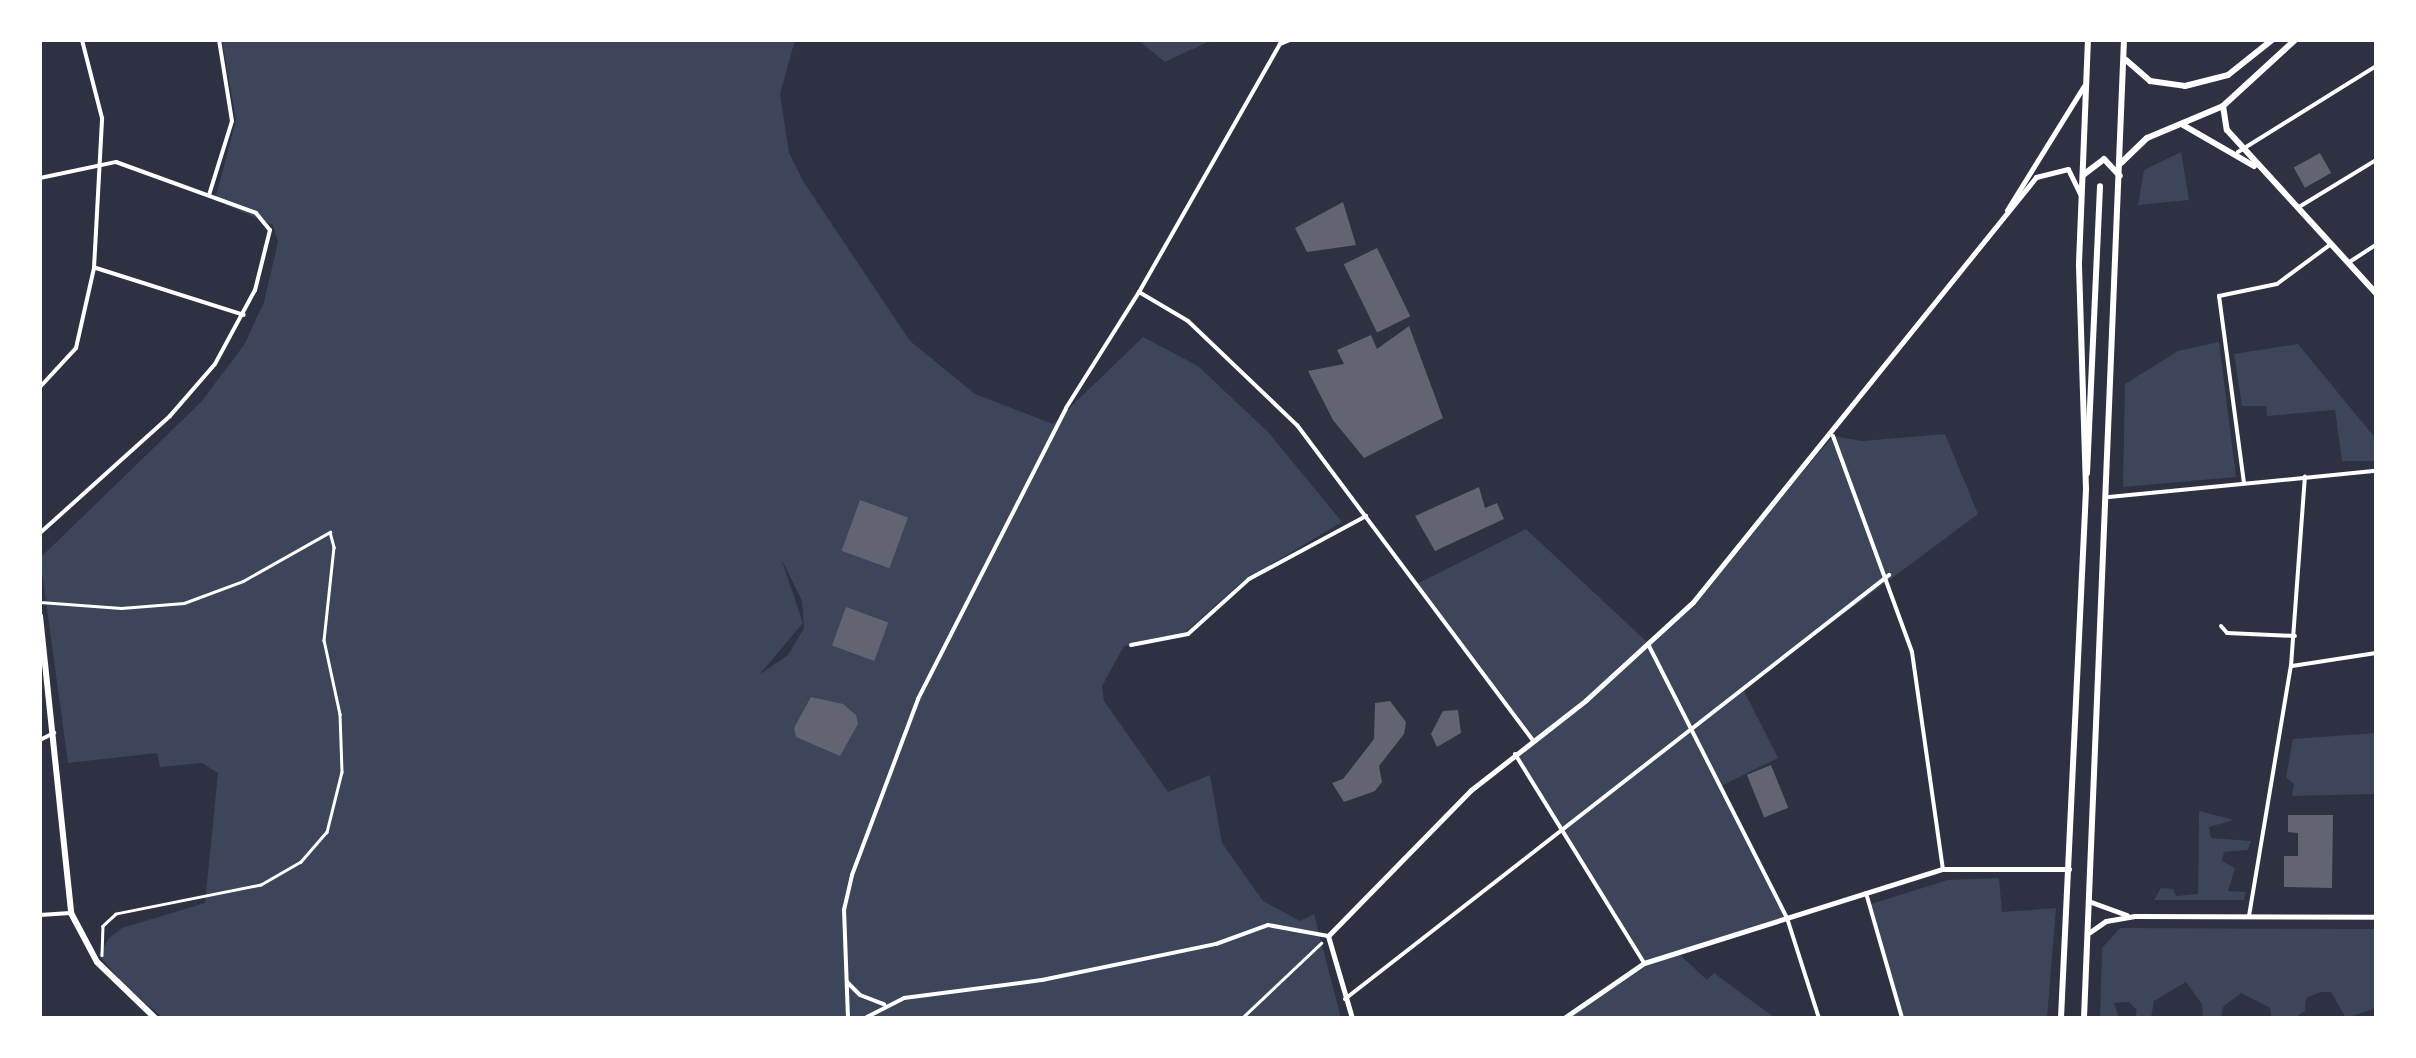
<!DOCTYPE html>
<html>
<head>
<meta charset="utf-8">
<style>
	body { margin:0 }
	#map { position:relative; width:2416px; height:1058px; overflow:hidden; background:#2d3142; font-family:Quicksand,sans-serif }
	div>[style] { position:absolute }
	.green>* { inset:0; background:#3c4559 }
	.building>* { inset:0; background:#626471; transform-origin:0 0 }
	.path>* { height:2.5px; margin:-1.25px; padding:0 1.25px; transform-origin:1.25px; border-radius:1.25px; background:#fff }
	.minor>* { height:4px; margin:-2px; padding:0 2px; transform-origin:2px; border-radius:2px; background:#fff }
	.tertiary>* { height:5px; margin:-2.5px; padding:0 2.5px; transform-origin:2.5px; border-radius:2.5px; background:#fff }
	.secondary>* { height:6px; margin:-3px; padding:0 3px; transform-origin:3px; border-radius:3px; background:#fff }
	.primary>* { height:6px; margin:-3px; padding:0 3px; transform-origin:3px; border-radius:3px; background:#fff }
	span { translate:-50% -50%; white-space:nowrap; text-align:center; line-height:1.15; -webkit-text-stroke:9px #fff; paint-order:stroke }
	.frame { position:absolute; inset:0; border:42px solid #fff; pointer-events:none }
</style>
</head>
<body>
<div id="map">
	<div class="green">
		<i style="clip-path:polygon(evenodd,222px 40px,795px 40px,780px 94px,789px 153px,803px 181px,910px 341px,975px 394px,1053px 424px,1143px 337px,1198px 366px,1269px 433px,1342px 522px,1243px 581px,1182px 635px,1124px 646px,1102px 686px,1104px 701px,1168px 792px,1210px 775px,1222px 843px,1263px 901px,1300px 921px,1314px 914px,1341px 1018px,163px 1018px,125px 986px,99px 955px,109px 938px,122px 928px,205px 903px,218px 773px,202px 763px,160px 767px,157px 753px,68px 763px,40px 558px,201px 402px,244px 345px,264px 302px,278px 242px,273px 225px,215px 200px,236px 120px,222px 40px,781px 558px,802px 601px,804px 628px,788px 655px,759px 675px,803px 623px,781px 558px)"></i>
		<i style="clip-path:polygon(1138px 40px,1212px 40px,1165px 62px)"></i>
		<i style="clip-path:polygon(2181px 152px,2189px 200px,2138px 205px,2144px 170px)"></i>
		<i style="clip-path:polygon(2219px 342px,2236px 477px,2123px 487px,2125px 384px,2178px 351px)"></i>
		<i style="clip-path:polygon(2298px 344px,2376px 439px,2376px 461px,2342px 461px,2335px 410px,2267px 416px,2266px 406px,2242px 406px,2234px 354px)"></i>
		<i style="clip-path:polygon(1945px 434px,1978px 514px,1743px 689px,1778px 758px,1721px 786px,1787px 918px,1678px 953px,1707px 980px,1714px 973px,1775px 1018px,1564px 1018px,1644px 962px,1515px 754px,1532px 741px,1417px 584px,1526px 529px,1648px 643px,1693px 602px,1833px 436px,1862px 441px)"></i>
		<i style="clip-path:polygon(2376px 733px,2376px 794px,2292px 796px,2294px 784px,2286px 777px,2293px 739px)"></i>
		<i style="clip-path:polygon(2199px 811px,2234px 820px,2209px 827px,2211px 838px,2251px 841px,2248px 850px,2224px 852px,2222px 861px,2235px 868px,2228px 891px,2246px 892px,2244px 900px,2154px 900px,2161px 888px,2173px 889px,2176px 896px,2198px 894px)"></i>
		<i style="clip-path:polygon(1999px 878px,2002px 912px,2056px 908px,2047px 1018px,1904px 1018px,1871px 904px,1948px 880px)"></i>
		<i style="clip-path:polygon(2120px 928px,2376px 929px,2376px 1008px,2346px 1018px,2331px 992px,2321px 992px,2306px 998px,2305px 1011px,2294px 1018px,2271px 1018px,2270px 1008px,2241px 993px,2223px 1007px,2221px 1018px,2203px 1018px,2202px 1004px,2186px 982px,2154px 1001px,2151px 1018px,2135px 1018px,2137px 1010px,2129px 1002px,2114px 1003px,2119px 1018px,2100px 1018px,2102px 948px)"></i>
	</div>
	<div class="building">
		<i style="left:2320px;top:153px;width:23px;height:30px;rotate:61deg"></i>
		<i style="clip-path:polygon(1343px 202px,1356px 245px,1307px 252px,1295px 228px)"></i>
		<i style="left:1377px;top:248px;width:76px;height:37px;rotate:64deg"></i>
		<i style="clip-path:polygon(1409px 326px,1443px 418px,1364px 458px,1333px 420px,1308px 371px,1344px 364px,1337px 350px,1371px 335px,1377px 349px)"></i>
		<i style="clip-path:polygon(1479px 487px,1485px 508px,1497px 503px,1504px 519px,1435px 551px,1415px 516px)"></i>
		<i style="left:860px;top:500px;width:51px;height:54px;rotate:20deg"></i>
		<i style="left:846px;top:607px;width:45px;height:41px;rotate:20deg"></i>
		<i style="clip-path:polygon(811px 697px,843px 704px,856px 715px,858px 724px,840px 756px,796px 737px,794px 728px)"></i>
		<i style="clip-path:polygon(1390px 701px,1406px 722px,1404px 734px,1379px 766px,1382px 782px,1375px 791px,1344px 802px,1332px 783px,1343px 779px,1374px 739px,1375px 703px)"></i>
		<i style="clip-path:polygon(1458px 710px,1461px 733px,1437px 747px,1431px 734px,1443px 711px)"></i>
		<i style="left:1771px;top:765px;width:46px;height:26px;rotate:68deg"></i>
		<i style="clip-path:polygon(2288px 815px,2333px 815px,2332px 888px,2284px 887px,2284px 856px,2298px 856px,2298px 833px,2288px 832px)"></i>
	</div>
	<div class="path">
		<i style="left:40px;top:602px;width:81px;rotate:4.2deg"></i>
		<i style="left:121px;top:608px;width:63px;rotate:-4.5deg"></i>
		<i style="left:184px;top:603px;width:63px;rotate:-20.4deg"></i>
		<i style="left:243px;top:581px;width:100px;rotate:-29.4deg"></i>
		<i style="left:330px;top:532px;width:16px;rotate:75deg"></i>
		<i style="left:334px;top:547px;width:94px;rotate:96.1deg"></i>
		<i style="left:324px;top:640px;width:76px;rotate:77.8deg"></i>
		<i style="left:340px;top:714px;width:58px;rotate:88deg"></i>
		<i style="left:342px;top:772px;width:62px;rotate:104deg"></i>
		<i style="left:327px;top:832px;width:40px;rotate:131deg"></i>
		<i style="left:301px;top:862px;width:46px;rotate:150.1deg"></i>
		<i style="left:261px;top:885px;width:148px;rotate:168.7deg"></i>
		<i style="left:116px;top:914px;width:18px;rotate:137deg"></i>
		<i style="left:103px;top:926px;width:29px;rotate:92deg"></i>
		<i style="left:1242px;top:1018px;width:109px;rotate:-43.5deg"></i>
	</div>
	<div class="minor">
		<i style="left:1290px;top:40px;width:11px;rotate:158deg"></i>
		<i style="left:1280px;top:44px;width:285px;rotate:119.6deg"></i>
		<i style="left:1139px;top:292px;width:57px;rotate:30.6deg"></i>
		<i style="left:1188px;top:321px;width:151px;rotate:43.7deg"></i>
		<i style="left:1297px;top:425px;width:394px;rotate:53.2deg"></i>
		<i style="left:2238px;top:152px;width:163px;rotate:-31.9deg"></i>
		<i style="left:40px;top:178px;width:78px;rotate:-11.9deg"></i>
		<i style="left:116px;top:162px;width:149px;rotate:20deg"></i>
		<i style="left:256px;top:213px;width:22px;rotate:51deg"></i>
		<i style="left:270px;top:230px;width:62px;rotate:104deg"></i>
		<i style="left:255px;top:290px;width:84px;rotate:118.4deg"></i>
		<i style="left:215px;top:364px;width:69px;rotate:130.9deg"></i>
		<i style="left:170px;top:416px;width:175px;rotate:138deg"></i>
		<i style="left:209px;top:195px;width:77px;rotate:-72.7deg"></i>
		<i style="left:232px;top:121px;width:82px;rotate:-99.1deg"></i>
		<i style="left:2299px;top:207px;width:90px;rotate:-31.4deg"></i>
		<i style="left:2351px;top:261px;width:30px;rotate:-33deg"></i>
		<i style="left:96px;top:268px;width:155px;rotate:17.6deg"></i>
		<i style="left:40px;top:387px;width:53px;rotate:-47.3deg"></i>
		<i style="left:76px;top:348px;width:82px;rotate:-77.3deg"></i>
		<i style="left:94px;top:268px;width:150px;rotate:-86.9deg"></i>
		<i style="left:102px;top:118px;width:81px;rotate:-104.4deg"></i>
		<i style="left:1833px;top:436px;width:230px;rotate:69.9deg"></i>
		<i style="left:1912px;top:652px;width:219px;rotate:81.9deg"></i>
		<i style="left:2244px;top:483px;width:189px;rotate:-97.6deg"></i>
		<i style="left:2219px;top:296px;width:59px;rotate:-11.7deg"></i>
		<i style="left:2277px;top:284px;width:67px;rotate:-36.5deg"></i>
		<i style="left:2109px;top:497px;width:268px;rotate:-5.6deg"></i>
		<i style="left:2221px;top:626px;width:9px;rotate:49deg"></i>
		<i style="left:2227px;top:633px;width:68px;rotate:2.5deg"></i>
		<i style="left:1648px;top:644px;width:307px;rotate:63.1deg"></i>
		<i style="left:1787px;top:918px;width:105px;rotate:72.3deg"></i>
		<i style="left:1131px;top:645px;width:58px;rotate:-10.9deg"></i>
		<i style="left:1188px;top:634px;width:82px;rotate:-42deg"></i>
		<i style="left:1249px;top:579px;width:133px;rotate:-28.3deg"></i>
		<i style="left:2292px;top:666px;width:85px;rotate:-8.8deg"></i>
		<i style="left:40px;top:740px;width:16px;rotate:-27deg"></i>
		<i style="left:1515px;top:754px;width:246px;rotate:58.3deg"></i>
		<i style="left:1866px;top:893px;width:130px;rotate:73.9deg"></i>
		<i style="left:40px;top:915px;width:30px;rotate:-4deg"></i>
		<i style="left:2249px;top:916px;width:254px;rotate:-80.5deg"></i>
		<i style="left:2291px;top:666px;width:190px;rotate:-85.8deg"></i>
		<i style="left:847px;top:982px;width:18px;rotate:45deg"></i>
		<i style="left:860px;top:995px;width:26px;rotate:21deg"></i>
		<i style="left:1345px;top:999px;width:690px;rotate:-37.93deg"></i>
		<i style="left:848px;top:1018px;width:108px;rotate:-92.1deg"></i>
		<i style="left:844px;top:910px;width:36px;rotate:-77deg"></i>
		<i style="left:852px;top:875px;width:188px;rotate:-69.4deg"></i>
		<i style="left:918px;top:699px;width:326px;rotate:-63deg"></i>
		<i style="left:1066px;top:408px;width:137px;rotate:-57.8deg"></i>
		<i style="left:865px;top:1018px;width:44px;rotate:-27.1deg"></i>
		<i style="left:904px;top:998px;width:139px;rotate:-7.4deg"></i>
		<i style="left:1042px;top:980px;width:178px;rotate:-11.7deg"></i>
		<i style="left:1216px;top:944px;width:55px;rotate:-20.1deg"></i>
		<i style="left:1268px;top:925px;width:61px;rotate:10.4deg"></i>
	</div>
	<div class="tertiary">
		<i style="left:2007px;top:210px;width:146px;rotate:-58.2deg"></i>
		<i style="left:2091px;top:902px;width:38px;rotate:20deg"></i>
		<i style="left:2090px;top:932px;width:19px;rotate:-35deg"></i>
		<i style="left:2106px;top:921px;width:29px;rotate:-10deg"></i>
		<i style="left:2135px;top:916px;width:241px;rotate:0.2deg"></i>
		<i style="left:1352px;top:1018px;width:85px;rotate:-106.3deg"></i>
		<i style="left:1328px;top:936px;width:204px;rotate:-45.6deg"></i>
		<i style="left:1471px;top:790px;width:146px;rotate:-38deg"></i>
		<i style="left:1586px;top:700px;width:145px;rotate:-42.5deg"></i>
		<i style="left:1693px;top:602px;width:546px;rotate:-51.09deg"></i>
		<i style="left:2036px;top:177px;width:33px;rotate:-14deg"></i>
		<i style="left:2068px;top:169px;width:28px;rotate:64deg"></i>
		<i style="left:1564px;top:1018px;width:97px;rotate:-34.5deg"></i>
		<i style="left:1644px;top:963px;width:313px;rotate:-17.5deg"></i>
		<i style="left:1943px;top:869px;width:126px"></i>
	</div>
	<div class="secondary">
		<i style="left:2126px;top:60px;width:32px;rotate:41deg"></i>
		<i style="left:2150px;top:81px;width:35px;rotate:8deg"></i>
		<i style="left:2185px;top:86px;width:44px;rotate:-14.3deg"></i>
		<i style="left:2228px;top:75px;width:56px;rotate:-38.5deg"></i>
		<i style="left:2223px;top:106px;width:24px;rotate:81deg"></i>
		<i style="left:2227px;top:130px;width:221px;rotate:47.6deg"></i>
		<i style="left:2183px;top:125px;width:82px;rotate:30deg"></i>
		<i style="left:2121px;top:163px;width:36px;rotate:-44deg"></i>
		<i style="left:2147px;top:138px;width:82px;rotate:-22.8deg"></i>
		<i style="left:2223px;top:106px;width:98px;rotate:-42.5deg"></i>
		<i style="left:40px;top:616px;width:299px;rotate:84deg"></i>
		<i style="left:71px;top:913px;width:55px;rotate:62deg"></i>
		<i style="left:97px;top:962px;width:81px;rotate:44deg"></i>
	</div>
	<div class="primary">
		<i style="left:2083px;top:175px;width:26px;rotate:-37deg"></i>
		<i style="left:2104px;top:159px;width:23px;rotate:47deg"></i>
		<i style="left:2087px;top:473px;width:287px;rotate:-87.4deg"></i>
		<i style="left:2061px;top:1018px;width:530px;rotate:-87.29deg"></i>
		<i style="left:2086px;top:489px;width:226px;rotate:-91.8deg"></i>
		<i style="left:2079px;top:263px;width:223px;rotate:-87.7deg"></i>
		<i style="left:2084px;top:1018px;width:979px;rotate:-87.66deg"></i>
	</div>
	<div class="frame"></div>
</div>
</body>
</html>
